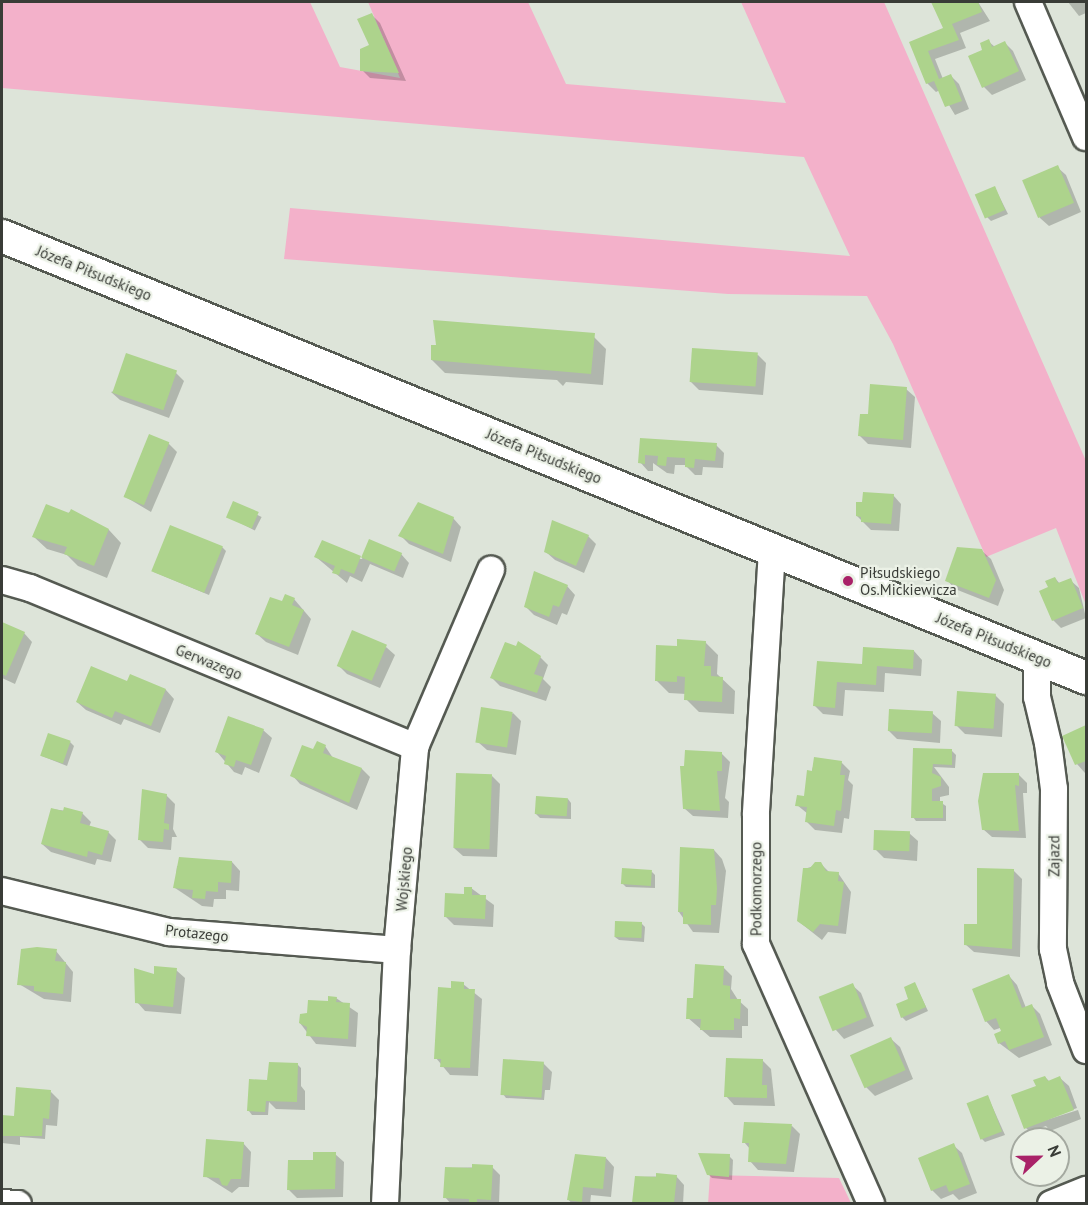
<!DOCTYPE html>
<html>
<head>
<meta charset="utf-8">
<style>
	body { margin:0 }
	#map { position:relative; width:1088px; height:1205px; overflow:hidden; background:#dde4d9; font-family:"PT Sans",sans-serif }
	div>[style] { position:absolute }
	.green>* { inset:0; background:#f3b1ca }
	.shadow>* { inset:0; background:#0003; transform-origin:0 0 }
	.building>* { inset:0; background:#add38c; transform-origin:0 0 }
	.roads { filter:drop-shadow(2px 0 #555a52) drop-shadow(-2px 0 #555a52) drop-shadow(0 2px #555a52) drop-shadow(0 -2px #555a52) }
	.minor>* { height:26px; margin:-13px; padding:0 13px; transform-origin:13px; border-radius:13px; background:#fff }
	.tertiary>* { height:32px; margin:-16px; padding:0 16px; transform-origin:16px; border-radius:16px; background:#fff }
	.dots>* { width:16px; height:16px; translate:-50% -50%; box-sizing:border-box; border:3px solid #ebf1e6; border-radius:50% }
	span { translate:-50% -50%; white-space:nowrap; text-align:center; line-height:1.15; -webkit-text-stroke:4.5px #ebf1e6; paint-order:stroke }
	.street-label { font-size:15px; color:#393c37 }
	.poi-label { font-size:15px; color:#393c37 }
	.left { translate:0 -50%; text-align:left }
	.frame { position:absolute; inset:0; border:3px solid #393c37; pointer-events:none }
	.north { position:absolute; left:1010px; top:1127px; width:60px; height:60px; box-sizing:border-box; background:#ebf1e6; border:2px solid #a4a9a0; border-radius:50%; rotate:68deg; font-size:16px; font-weight:700; line-height:24px; text-align:center; color:#393c37 }
	.north::after { content:''; display:block; margin:auto; width:21px; height:27px; background:#a92268; clip-path:polygon(50% 0,100% 100%,50% 72%,0 100%) }
</style>
</head>
<body>
<div id="map">
	<div class="green">
		<i style="clip-path:polygon(2px 2px,310px 2px,340px 67px,400px 78px,368px 2px,528px 2px,566px 84px,786px 103px,741px 2px,884px 2px,1086px 461px,1086px 605px,1056px 528px,986px 557px,893px 344px,867px 296px,728px 294px,284px 259px,290px 208px,850px 256px,804px 157px,2px 88px)"></i>
		<i style="clip-path:polygon(710px 1175px,839px 1178px,851px 1203px,708px 1204px)"></i>
	</div>
	<div class="shadow">
		<i style="clip-path:polygon(933px 2px,978px 2px,990px 21px,960px 33px,966px 48px,935px 59px,943px 79px,951px 76px,959px 84px,969px 109px,955px 115px,940px 90px,936px 92px,927px 83px,911px 43px,945px 29px)"></i>
		<i style="clip-path:polygon(1068px 2px,1086px 2px,1086px 13px,1079px 16px)"></i>
		<i style="clip-path:polygon(372px 15px,380px 23px,406px 81px,370px 78px,362px 70px,371px 46px)"></i>
		<i style="clip-path:polygon(988px 41px,995px 47px,1005px 43px,1013px 51px,1026px 80px,992px 95px,984px 87px,984px 51px)"></i>
		<i style="clip-path:polygon(1057px 167px,1066px 175px,1081px 212px,1049px 226px,1040px 218px,1024px 181px)"></i>
		<i style="clip-path:polygon(995px 188px,1008px 214px,991px 221px,987px 217px)"></i>
		<i style="clip-path:polygon(593px 336px,606px 349px,603px 385px,566px 382px,563px 386px,557px 380px,445px 373px,432px 360px)"></i>
		<i style="clip-path:polygon(758px 355px,766px 363px,763px 395px,699px 390px,690px 381px)"></i>
		<i style="clip-path:polygon(176px 373px,184px 381px,169px 418px,120px 400px,111px 392px)"></i>
		<i style="clip-path:polygon(906px 389px,915px 397px,911px 448px,868px 444px,860px 436px,869px 416px)"></i>
		<i style="clip-path:polygon(642px 439px,716px 445px,724px 453px,723px 468px,703px 467px,702px 475px,695px 475px,685px 465px,675px 465px,674px 474px,667px 473px,653px 463px,653px 471px,648px 471px,640px 462px)"></i>
		<i style="clip-path:polygon(168px 443px,177px 452px,151px 512px,124px 496px)"></i>
		<i style="clip-path:polygon(893px 495px,901px 504px,899px 531px,871px 530px,857px 516px)"></i>
		<i style="left:234px;top:503px;width:31px;height:15px;rotate:27deg"></i>
		<i style="clip-path:polygon(71px 511px,109px 530px,121px 543px,107px 578px,78px 566px,67px 555px,47px 549px,34px 537px)"></i>
		<i style="clip-path:polygon(453px 518px,461px 527px,451px 562px,409px 544px,400px 535px)"></i>
		<i style="clip-path:polygon(588px 536px,596px 544px,584px 573px,555px 560px,546px 552px)"></i>
		<i style="clip-path:polygon(369px 541px,401px 554px,409px 563px,403px 578px,370px 564px,362px 582px,350px 576px,347px 583px,316px 557px,362px 559px)"></i>
		<i style="clip-path:polygon(222px 547px,226px 551px,209px 595px,154px 572px)"></i>
		<i style="clip-path:polygon(982px 551px,991px 559px,1004px 590px,998px 606px,955px 589px,947px 580px)"></i>
		<i style="clip-path:polygon(1055px 578px,1060px 584px,1070px 580px,1079px 588px,1086px 618px,1061px 628px,1053px 620px,1050px 588px)"></i>
		<i style="clip-path:polygon(567px 586px,575px 595px,567px 615px,562px 613px,557px 625px,534px 615px,526px 607px)"></i>
		<i style="clip-path:polygon(294px 599px,311px 619px,298px 655px,266px 642px,257px 634px,282px 603px)"></i>
		<i style="clip-path:polygon(2px 624px,24px 633px,32px 642px,15px 684px,2px 678px)"></i>
		<i style="clip-path:polygon(705px 642px,718px 655px,717px 674px,735px 691px,734px 714px,699px 712px,686px 699px,686px 694px,669px 693px,656px 680px,678px 647px)"></i>
		<i style="clip-path:polygon(386px 647px,395px 655px,380px 688px,347px 674px,339px 666px)"></i>
		<i style="clip-path:polygon(914px 651px,922px 660px,921px 676px,885px 673px,884px 692px,845px 690px,843px 716px,823px 714px,815px 706px,818px 662px,863px 666px)"></i>
		<i style="clip-path:polygon(540px 657px,548px 665px,543px 679px,551px 687px,546px 701px,500px 686px,492px 678px)"></i>
		<i style="clip-path:polygon(131px 676px,166px 690px,174px 699px,160px 733px,124px 719px,121px 725px,86px 710px,77px 702px,128px 683px)"></i>
		<i style="clip-path:polygon(995px 695px,1004px 704px,1002px 737px,965px 734px,956px 725px)"></i>
		<i style="clip-path:polygon(513px 713px,521px 721px,516px 755px,487px 750px,478px 742px)"></i>
		<i style="clip-path:polygon(932px 713px,941px 721px,940px 743px,897px 739px,889px 731px)"></i>
		<i style="clip-path:polygon(1086px 726px,1086px 772px,1085px 773px,1077px 764px,1064px 737px)"></i>
		<i style="clip-path:polygon(263px 730px,272px 738px,259px 773px,245px 767px,242px 775px,234px 772px,217px 752px)"></i>
		<i style="clip-path:polygon(70px 742px,74px 746px,67px 766px,42px 756px)"></i>
		<i style="clip-path:polygon(325px 746px,333px 758px,362px 769px,370px 777px,357px 810px,300px 784px,292px 775px,314px 751px)"></i>
		<i style="clip-path:polygon(914px 750px,952px 751px,956px 755px,955px 768px,934px 767px,949px 787px,949px 795px,940px 797px,940px 802px,946px 806px,946px 821px,916px 821px,913px 817px)"></i>
		<i style="clip-path:polygon(722px 754px,730px 762px,725px 798px,729px 802px,728px 818px,693px 816px,684px 808px)"></i>
		<i style="clip-path:polygon(815px 759px,841px 762px,850px 771px,848px 780px,853px 785px,849px 819px,844px 818px,842px 833px,815px 830px,807px 822px,808px 814px,797px 805px,805px 797px)"></i>
		<i style="clip-path:polygon(1019px 775px,1027px 783px,1027px 793px,1023px 793px,1026px 838px,992px 837px,983px 829px)"></i>
		<i style="clip-path:polygon(492px 776px,500px 784px,497px 857px,463px 856px,454px 848px)"></i>
		<i style="clip-path:polygon(166px 795px,175px 804px,173px 829px,177px 837px,172px 837px,171px 850px,148px 848px,140px 840px)"></i>
		<i style="clip-path:polygon(568px 799px,571px 803px,571px 819px,540px 818px,536px 814px)"></i>
		<i style="clip-path:polygon(52px 809px,82px 813px,91px 822px,89px 827px,108px 832px,116px 840px,111px 862px,97px 859px,95px 865px,51px 852px,42px 844px)"></i>
		<i style="clip-path:polygon(909px 833px,918px 841px,917px 861px,884px 858px,875px 849px)"></i>
		<i style="clip-path:polygon(714px 850px,722px 859px,726px 871px,719px 933px,693px 932px,679px 912px)"></i>
		<i style="clip-path:polygon(232px 862px,240px 871px,239px 891px,226px 890px,226px 899px,214px 899px,213px 907px,202px 906px,175px 888px,177px 866px)"></i>
		<i style="clip-path:polygon(821px 864px,829px 872px,838px 873px,851px 892px,846px 934px,828px 932px,822px 940px,798px 921px,804px 869px)"></i>
		<i style="clip-path:polygon(1013px 870px,1022px 879px,1020px 957px,974px 952px,965px 944px)"></i>
		<i style="clip-path:polygon(652px 872px,655px 875px,655px 888px,626px 887px,622px 883px)"></i>
		<i style="clip-path:polygon(471px 888px,494px 905px,493px 927px,454px 925px,445px 916px)"></i>
		<i style="clip-path:polygon(641px 923px,645px 927px,644px 942px,619px 940px,615px 937px)"></i>
		<i style="clip-path:polygon(56px 951px,73px 972px,71px 1002px,44px 999px,19px 984px)"></i>
		<i style="clip-path:polygon(723px 967px,732px 976px,731px 989px,738px 1000px,748px 1009px,748px 1026px,742px 1026px,742px 1038px,710px 1037px,688px 1018px,694px 999px)"></i>
		<i style="clip-path:polygon(176px 970px,185px 978px,181px 1014px,145px 1011px,137px 1002px,155px 976px)"></i>
		<i style="clip-path:polygon(1009px 976px,1017px 985px,1026px 1008px,1032px 1006px,1040px 1014px,1052px 1045px,1019px 1058px,999px 1043px,1003px 1032px,1000px 1028px,994px 1030px,986px 1021px)"></i>
		<i style="clip-path:polygon(463px 984px,482px 999px,478px 1076px,450px 1075px,436px 1058px,452px 989px)"></i>
		<i style="clip-path:polygon(915px 984px,928px 1011px,906px 1021px,902px 1017px)"></i>
		<i style="clip-path:polygon(852px 985px,861px 993px,874px 1026px,844px 1039px,836px 1030px,821px 998px)"></i>
		<i style="clip-path:polygon(336px 998px,358px 1013px,356px 1047px,316px 1044px,300px 1023px)"></i>
		<i style="clip-path:polygon(891px 1039px,900px 1047px,913px 1079px,875px 1096px,866px 1087px)"></i>
		<i style="clip-path:polygon(762px 1060px,771px 1069px,775px 1106px,734px 1105px,726px 1096px)"></i>
		<i style="clip-path:polygon(543px 1063px,552px 1072px,550px 1090px,545px 1090px,544px 1100px,506px 1098px,503px 1094px)"></i>
		<i style="clip-path:polygon(298px 1065px,301px 1068px,301px 1086px,305px 1091px,305px 1110px,276px 1109px,269px 1102px,268px 1115px,252px 1115px,249px 1111px)"></i>
		<i style="clip-path:polygon(1045px 1077px,1050px 1082px,1060px 1078px,1069px 1086px,1077px 1108px,1043px 1121px,1078px 1110px,1081px 1119px,1050px 1131px,1046px 1126px,1030px 1132px,1026px 1128px,1038px 1087px)"></i>
		<i style="clip-path:polygon(51px 1092px,59px 1100px,57px 1126px,46px 1125px,45px 1139px,20px 1137px,20px 1145px,2px 1143px,2px 1117px,18px 1118px)"></i>
		<i style="clip-path:polygon(988px 1097px,1005px 1135px,985px 1142px,981px 1138px)"></i>
		<i style="clip-path:polygon(792px 1126px,800px 1134px,794px 1172px,758px 1170px,750px 1161px,750px 1149px,744px 1142px)"></i>
		<i style="clip-path:polygon(243px 1143px,251px 1152px,249px 1187px,239px 1187px,232px 1193px,205px 1176px)"></i>
		<i style="clip-path:polygon(953px 1145px,962px 1153px,977px 1193px,959px 1200px,953px 1194px,941px 1199px,932px 1190px)"></i>
		<i style="clip-path:polygon(335px 1154px,344px 1162px,343px 1197px,297px 1198px,288px 1189px,314px 1162px)"></i>
		<i style="clip-path:polygon(729px 1156px,733px 1160px,732px 1180px,712px 1178px,708px 1174px)"></i>
		<i style="clip-path:polygon(606px 1158px,614px 1167px,611px 1197px,591px 1195px,590px 1204px,572px 1204px,568px 1199px)"></i>
		<i style="clip-path:polygon(492px 1167px,500px 1175px,499px 1204px,451px 1204px,445px 1197px,446px 1168px)"></i>
		<i style="clip-path:polygon(676px 1176px,684px 1185px,683px 1204px,634px 1204px,636px 1177px)"></i>
	</div>
	<div class="building">
		<i style="clip-path:polygon(931px 2px,978px 2px,982px 12px,952px 24px,959px 40px,928px 51px,939px 79px,951px 74px,962px 101px,945px 107px,934px 81px,926px 84px,909px 42px,943px 28px)"></i>
		<i style="clip-path:polygon(372px 13px,399px 73px,360px 71px,360px 49px,369px 45px,357px 19px)"></i>
		<i style="clip-path:polygon(989px 39px,992px 47px,1005px 41px,1019px 71px,982px 88px,968px 56px,982px 50px,980px 43px)"></i>
		<i style="left:1058px;top:165px;width:41px;height:39px;rotate:67deg"></i>
		<i style="left:995px;top:186px;width:26px;height:22px;rotate:67deg"></i>
		<i style="clip-path:polygon(433px 320px,595px 333px,591px 374px,431px 360px,431px 345px,436px 345px)"></i>
		<i style="left:692px;top:348px;width:66px;height:34px;rotate:4deg"></i>
		<i style="left:126px;top:353px;width:54px;height:42px;rotate:19deg"></i>
		<i style="clip-path:polygon(870px 384px,907px 387px,903px 440px,858px 436px,860px 414px,868px 414px)"></i>
		<i style="left:149px;top:434px;width:22px;height:68px;rotate:22deg"></i>
		<i style="clip-path:polygon(640px 438px,717px 443px,715px 461px,695px 459px,694px 468px,685px 467px,685px 458px,667px 457px,666px 466px,657px 465px,658px 456px,645px 455px,645px 464px,638px 463px)"></i>
		<i style="clip-path:polygon(863px 492px,894px 494px,891px 524px,861px 522px,861px 517px,856px 516px,856px 502px,862px 502px)"></i>
		<i style="left:233px;top:501px;width:28px;height:18px;rotate:23deg"></i>
		<i style="clip-path:polygon(418px 502px,454px 517px,443px 554px,398px 536px)"></i>
		<i style="clip-path:polygon(46px 504px,69px 513px,71px 509px,109px 529px,94px 566px,64px 554px,67px 547px,32px 537px)"></i>
		<i style="clip-path:polygon(552px 520px,589px 535px,576px 566px,544px 552px)"></i>
		<i style="left:170px;top:525px;width:57px;height:50px;rotate:22deg"></i>
		<i style="left:369px;top:539px;width:36px;height:20px;rotate:23deg"></i>
		<i style="clip-path:polygon(322px 540px,361px 556px,354px 574px,341px 569px,339px 575px,332px 573px,335px 566px,314px 557px)"></i>
		<i style="clip-path:polygon(957px 547px,982px 549px,996px 580px,989px 598px,945px 581px)"></i>
		<i style="clip-path:polygon(534px 571px,568px 585px,559px 607px,553px 605px,549px 617px,524px 607px)"></i>
		<i style="clip-path:polygon(1055px 577px,1058px 583px,1071px 578px,1083px 608px,1052px 621px,1039px 591px,1048px 587px,1045px 581px)"></i>
		<i style="clip-path:polygon(285px 594px,295px 598px,292px 605px,304px 610px,289px 647px,255px 634px,270px 597px,282px 601px)"></i>
		<i style="clip-path:polygon(2px 622px,25px 632px,6px 676px,2px 674px)"></i>
		<i style="left:352px;top:630px;width:38px;height:39px;rotate:23deg"></i>
		<i style="clip-path:polygon(677px 639px,706px 641px,704px 666px,711px 666px,711px 676px,723px 677px,722px 702px,684px 700px,685px 677px,677px 676px,677px 682px,655px 681px,656px 645px,677px 646px)"></i>
		<i style="clip-path:polygon(518px 641px,541px 656px,534px 674px,543px 677px,537px 693px,490px 678px,505px 642px,516px 646px)"></i>
		<i style="clip-path:polygon(863px 647px,914px 650px,913px 669px,877px 666px,876px 685px,837px 682px,835px 708px,813px 706px,817px 661px,862px 664px)"></i>
		<i style="clip-path:polygon(91px 666px,127px 681px,130px 674px,166px 689px,151px 726px,115px 711px,112px 718px,76px 702px)"></i>
		<i style="left:957px;top:691px;width:39px;height:35px;rotate:4deg"></i>
		<i style="left:481px;top:707px;width:32px;height:36px;rotate:9deg"></i>
		<i style="left:889px;top:709px;width:44px;height:22px;rotate:3deg"></i>
		<i style="clip-path:polygon(228px 716px,264px 729px,251px 765px,236px 760px,234px 767px,224px 764px,226px 756px,215px 752px)"></i>
		<i style="clip-path:polygon(1086px 725px,1086px 761px,1075px 765px,1062px 736px)"></i>
		<i style="left:48px;top:733px;width:24px;height:24px;rotate:19deg"></i>
		<i style="clip-path:polygon(317px 741px,326px 745px,323px 753px,362px 768px,349px 803px,290px 776px,302px 745px,313px 749px)"></i>
		<i style="clip-path:polygon(913px 748px,952px 749px,952px 765px,933px 764px,932px 773px,941px 777px,941px 786px,932px 789px,932px 801px,943px 801px,943px 818px,911px 818px)"></i>
		<i style="clip-path:polygon(685px 750px,722px 752px,722px 771px,717px 771px,720px 811px,683px 809px,680px 766px,684px 766px)"></i>
		<i style="clip-path:polygon(814px 757px,842px 761px,840px 775px,845px 775px,841px 811px,836px 810px,834px 826px,805px 822px,807px 807px,795px 806px,797px 795px,804px 796px,807px 770px,812px 771px)"></i>
		<i style="left:456px;top:773px;width:36px;height:75px;rotate:2deg"></i>
		<i style="clip-path:polygon(983px 773px,1019px 773px,1019px 786px,1015px 785px,1019px 831px,982px 830px,978px 801px)"></i>
		<i style="clip-path:polygon(142px 789px,167px 794px,164px 823px,169px 824px,169px 830px,164px 829px,163px 842px,138px 840px)"></i>
		<i style="left:536px;top:796px;width:32px;height:18px;rotate:4deg"></i>
		<i style="clip-path:polygon(64px 807px,83px 812px,80px 823px,109px 831px,102px 855px,88px 851px,87px 857px,41px 844px,51px 808px,63px 811px)"></i>
		<i style="left:874px;top:830px;width:36px;height:20px;rotate:2deg"></i>
		<i style="clip-path:polygon(680px 847px,714px 849px,717px 888px,716px 905px,711px 905px,711px 925px,683px 924px,683px 912px,678px 912px)"></i>
		<i style="clip-path:polygon(179px 857px,232px 861px,231px 883px,218px 882px,218px 892px,206px 891px,205px 899px,192px 898px,193px 890px,173px 888px)"></i>
		<i style="clip-path:polygon(815px 862px,821px 862px,826px 871px,839px 872px,838px 881px,844px 882px,838px 926px,820px 924px,813px 932px,797px 921px,803px 868px,810px 868px)"></i>
		<i style="left:622px;top:868px;width:30px;height:16px;rotate:4deg"></i>
		<i style="clip-path:polygon(977px 868px,1014px 869px,1012px 949px,964px 945px,964px 924px,977px 924px)"></i>
		<i style="clip-path:polygon(464px 887px,472px 887px,472px 895px,486px 895px,485px 919px,444px 917px,445px 893px,464px 894px)"></i>
		<i style="left:615px;top:921px;width:27px;height:16px;rotate:2deg"></i>
		<i style="clip-path:polygon(37px 947px,57px 949px,55px 961px,66px 962px,63px 994px,34px 991px,34px 986px,17px 985px,21px 949px)"></i>
		<i style="clip-path:polygon(695px 964px,724px 966px,723px 985px,730px 986px,730px 999px,741px 999px,740px 1019px,734px 1018px,734px 1030px,700px 1030px,701px 1019px,686px 1019px,687px 998px,693px 998px)"></i>
		<i style="clip-path:polygon(154px 966px,177px 968px,173px 1007px,135px 1003px,134px 968px,154px 974px)"></i>
		<i style="clip-path:polygon(1009px 974px,1022px 1008px,1032px 1004px,1044px 1037px,1009px 1050px,1005px 1041px,998px 1044px,994px 1034px,1001px 1031px,996px 1018px,985px 1022px,972px 989px)"></i>
		<i style="clip-path:polygon(451px 981px,464px 982px,464px 989px,475px 989px,470px 1068px,440px 1067px,441px 1059px,434px 1059px,438px 987px,451px 988px)"></i>
		<i style="clip-path:polygon(915px 982px,926px 1007px,901px 1018px,896px 1004px,908px 999px,904px 987px)"></i>
		<i style="left:853px;top:983px;width:37px;height:37px;rotate:68deg"></i>
		<i style="clip-path:polygon(328px 996px,337px 997px,336px 1002px,350px 1003px,348px 1039px,306px 1036px,307px 1027px,299px 1023px,300px 1014px,307px 1013px,308px 1000px,328px 1001px)"></i>
		<i style="left:891px;top:1037px;width:36px;height:45px;rotate:66deg"></i>
		<i style="clip-path:polygon(726px 1058px,763px 1059px,762px 1085px,767px 1085px,767px 1098px,724px 1097px)"></i>
		<i style="left:503px;top:1059px;width:41px;height:36px;rotate:4deg"></i>
		<i style="clip-path:polygon(269px 1062px,298px 1063px,297px 1102px,266px 1101px,265px 1112px,247px 1111px,249px 1079px,267px 1080px)"></i>
		<i style="clip-path:polygon(1045px 1076px,1048px 1081px,1060px 1076px,1074px 1110px,1024px 1129px,1011px 1095px,1036px 1086px,1033px 1080px)"></i>
		<i style="clip-path:polygon(16px 1087px,51px 1090px,49px 1119px,43px 1118px,42px 1136px,2px 1136px,2px 1115px,14px 1116px)"></i>
		<i style="left:988px;top:1095px;width:39px;height:23px;rotate:69deg"></i>
		<i style="clip-path:polygon(744px 1122px,792px 1124px,786px 1164px,748px 1162px,749px 1143px,742px 1143px)"></i>
		<i style="clip-path:polygon(206px 1139px,244px 1142px,241px 1179px,231px 1179px,227px 1186px,222px 1185px,219px 1178px,203px 1177px)"></i>
		<i style="clip-path:polygon(954px 1143px,970px 1184px,949px 1192px,946px 1185px,931px 1191px,918px 1158px)"></i>
		<i style="clip-path:polygon(313px 1152px,336px 1152px,335px 1189px,287px 1190px,288px 1160px,313px 1160px)"></i>
		<i style="clip-path:polygon(698px 1153px,730px 1154px,729px 1177px,707px 1175px)"></i>
		<i style="clip-path:polygon(575px 1154px,606px 1157px,603px 1189px,583px 1187px,582px 1202px,567px 1200px)"></i>
		<i style="clip-path:polygon(472px 1164px,493px 1165px,491px 1200px,477px 1199px,477px 1203px,469px 1203px,469px 1199px,443px 1198px,445px 1167px,472px 1168px)"></i>
		<i style="clip-path:polygon(656px 1173px,677px 1175px,674px 1203px,632px 1203px,635px 1176px,656px 1177px)"></i>
	</div>
	<div class="roads">
		<div class="minor">
			<i style="left:1028px;top:2px;width:147px;rotate:66.8deg"></i>
			<i style="left:772px;top:550px;width:265px;rotate:93.5deg"></i>
			<i style="left:756px;top:815px;width:129px;rotate:90deg"></i>
			<i style="left:756px;top:944px;width:284px;rotate:66.1deg"></i>
			<i style="left:2px;top:580px;width:29px;rotate:16deg"></i>
			<i style="left:30px;top:588px;width:417px;rotate:22.4deg"></i>
			<i style="left:1037px;top:658px;width:39px;rotate:90deg"></i>
			<i style="left:1037px;top:697px;width:47px;rotate:76.6deg"></i>
			<i style="left:1048px;top:743px;width:46px;rotate:82.6deg"></i>
			<i style="left:1054px;top:789px;width:160px;rotate:90.4deg"></i>
			<i style="left:1053px;top:949px;width:35px;rotate:78deg"></i>
			<i style="left:1060px;top:983px;width:72px;rotate:68.8deg"></i>
			<i style="left:2px;top:891px;width:172px;rotate:13.8deg"></i>
			<i style="left:169px;top:932px;width:229px;rotate:4.5deg"></i>
			<i style="left:2px;top:1203px;width:16px;rotate:4deg"></i>
			<i style="left:385px;top:1204px;width:254px;rotate:-87.3deg"></i>
			<i style="left:397px;top:950px;width:204px;rotate:-84.9deg"></i>
			<i style="left:415px;top:747px;width:193px;rotate:-66.8deg"></i>
			<i style="left:1051px;top:1204px;width:38px;rotate:-22deg"></i>
		</div>
		<div class="tertiary">
			<i style="left:2px;top:236px;width:1171px;rotate:22.18deg"></i>
		</div>
	</div>
	<div class="dots">
		<i style="left:848px;top:581px;background:#a92268"></i>
	</div>
	<div class="street-label">
		<span style="left:94px;top:273px;rotate:22deg">Józefa Piłsudskiego</span>
		<span style="left:544px;top:456px;rotate:22deg">Józefa Piłsudskiego</span>
		<span style="left:994px;top:640px;rotate:22deg">Józefa Piłsudskiego</span>
		<span style="left:209px;top:662px;rotate:22deg">Gerwazego</span>
		<span style="left:1054px;top:856px;rotate:-90deg">Zajazd</span>
		<span style="left:404px;top:879px;rotate:-85deg">Wojskiego</span>
		<span style="left:756px;top:889px;rotate:-90deg">Podkomorzego</span>
		<span style="left:197px;top:933px;rotate:6deg">Protazego</span>
	</div>
	<div class="poi-label">
		<span class="left" style="left:860px;top:581px">Piłsudskiego<br>Os.Mickiewicza</span>
	</div>
	<div class="frame"></div>
	<div class="north">N</div>
</div>
</body>
</html>
